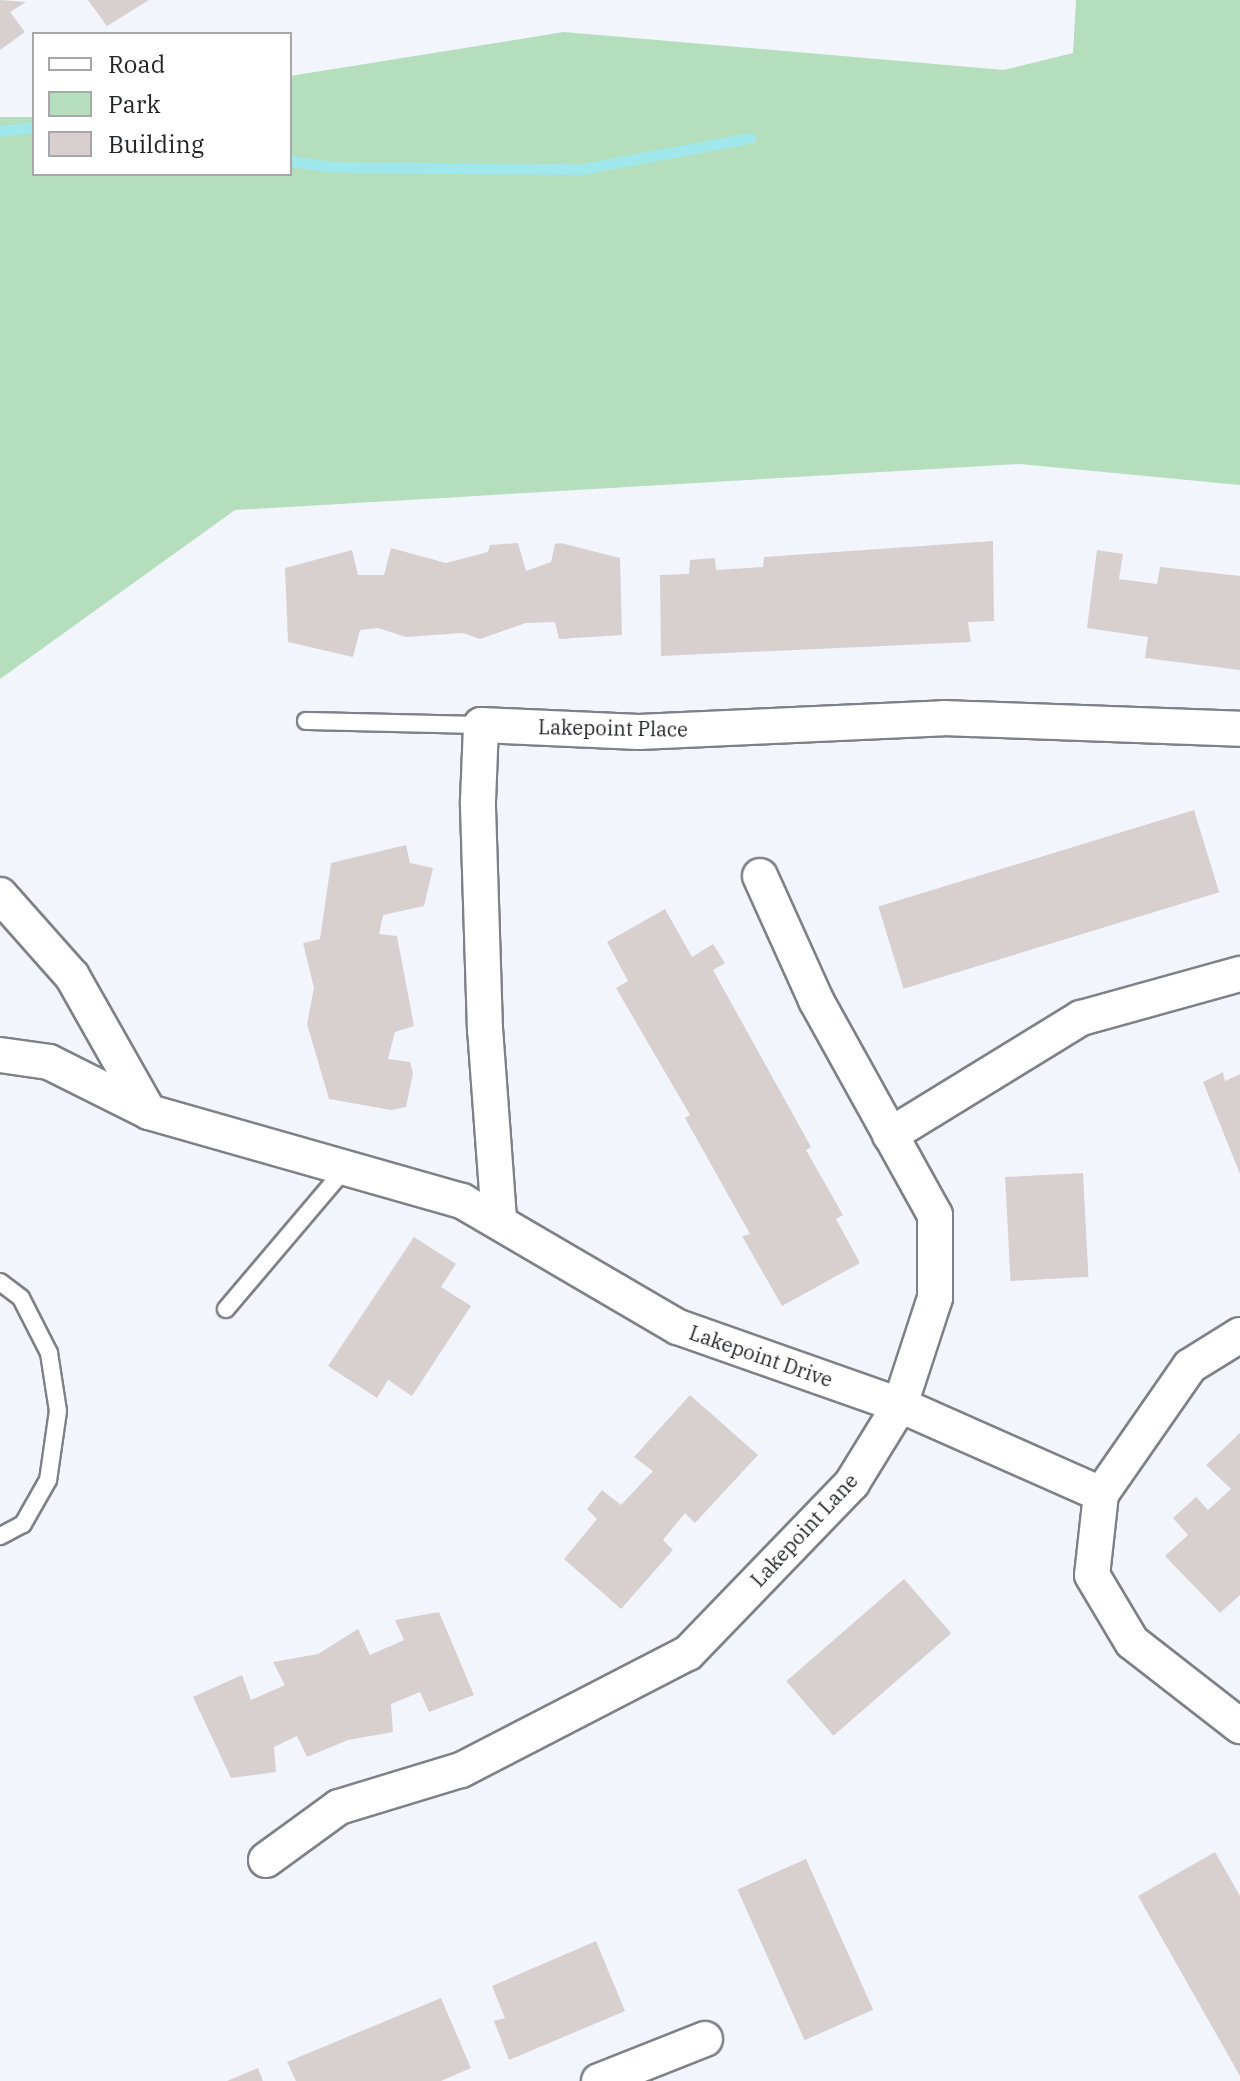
<!DOCTYPE html>
<html>
<head>
<meta charset="utf-8">
<style>
	body { margin:0 }
	#map { position:relative; width:1240px; height:2081px; overflow:hidden; background:#f2f6fc; font-family:"IBM Plex Serif",serif }
	div>[style] { position:absolute }
	.green>* { inset:0; background:#b4debc }
	.stream>* { height:11px; margin:-5.5px; padding:0 5.5px; transform-origin:5.5px; border-radius:5.5px; background:#a0e8ec }
	.building>* { inset:0; background:#d8d0ce; transform-origin:0 0 }
	.roads { filter:drop-shadow(2px 0 #7e8287) drop-shadow(-2px 0 #7e8287) drop-shadow(0 2px #7e8287) drop-shadow(0 -2px #7e8287) }
	.lane>* { height:16px; margin:-8px; padding:0 8px; transform-origin:8px; border-radius:8px; background:#fff }
	.street>* { height:34px; margin:-17px; padding:0 17px; transform-origin:17px; border-radius:17px; background:#fff }
	span { translate:-50% -50%; white-space:nowrap; text-align:center; line-height:1.15; -webkit-text-stroke:8px #fff; paint-order:stroke }
	.street-label { font-size:20px; color:#242527 }
	.legend { position:absolute; left:32px; top:32px; width:260px; height:144px; box-sizing:border-box; background:#fff; border:2px solid #a7a8a9; margin:0; padding:10px 14px; list-style:none; font-size:24px; color:#242527 }
	.legend li { display:flex; align-items:center; gap:16px; height:40px }
	.legend b { width:40px; border:2px solid #a7a8a9 }
</style>
</head>
<body>
<div id="map">
	<div class="green">
		<i style="clip-path:polygon(1076px 0,1240px 0,1240px 485px,1020px 464px,235px 510px,0 679px,0 117px,34px 117px,34px 174px,290px 174px,290px 76px,564px 32px,1004px 70px,1073px 53px)"></i>
	</div>
	<div class="stream">
		<i style="left:0;top:131px;width:34px;rotate:-7deg"></i>
		<i style="left:290px;top:161px;width:42px;rotate:8.1deg"></i>
		<i style="left:332px;top:167px;width:250px;rotate:0.5deg"></i>
		<i style="left:582px;top:169px;width:171px;rotate:-10.5deg"></i>
	</div>
	<div class="building">
		<i style="clip-path:polygon(0 0,26px 2px,10px 12px,25px 32px,0 50px)"></i>
		<i style="clip-path:polygon(88px 0,149px 0,107px 26px)"></i>
		<i style="clip-path:polygon(993px 541px,994px 621px,968px 622px,971px 642px,661px 656px,660px 575px,689px 574px,690px 560px,715px 558px,716px 570px,763px 567px,764px 557px)"></i>
		<i style="clip-path:polygon(518px 543px,526px 571px,551px 562px,555px 544px,561px 543px,620px 558px,622px 635px,559px 639px,555px 622px,526px 623px,480px 639px,463px 633px,406px 637px,378px 628px,360px 630px,353px 657px,288px 642px,285px 568px,352px 550px,358px 575px,384px 575px,391px 548px,446px 563px,488px 552px,490px 545px)"></i>
		<i style="clip-path:polygon(1097px 550px,1123px 554px,1119px 579px,1157px 584px,1160px 567px,1240px 576px,1240px 670px,1145px 658px,1148px 637px,1087px 628px)"></i>
		<i style="left:1194px;top:810px;width:86px;height:330px;rotate:73deg"></i>
		<i style="clip-path:polygon(406px 845px,410px 863px,433px 868px,424px 906px,383px 915px,379px 934px,397px 936px,414px 1026px,395px 1032px,388px 1059px,410px 1062px,413px 1073px,406px 1107px,391px 1110px,329px 1099px,307px 1024px,314px 988px,303px 943px,320px 939px,331px 863px)"></i>
		<i style="clip-path:polygon(665px 909px,692px 957px,713px 944px,725px 963px,713px 970px,811px 1147px,806px 1150px,843px 1215px,836px 1219px,860px 1263px,782px 1306px,742px 1236px,750px 1234px,685px 1118px,690px 1115px,616px 988px,628px 981px,607px 942px)"></i>
		<i style="clip-path:polygon(1223px 1072px,1225px 1081px,1240px 1074px,1240px 1174px,1203px 1082px)"></i>
		<i style="left:1083px;top:1173px;width:104px;height:78px;rotate:87deg"></i>
		<i style="clip-path:polygon(414px 1237px,456px 1264px,441px 1287px,471px 1306px,412px 1396px,388px 1380px,377px 1398px,328px 1366px)"></i>
		<i style="clip-path:polygon(690px 1395px,758px 1455px,695px 1523px,685px 1513px,663px 1540px,673px 1550px,621px 1609px,564px 1559px,597px 1519px,587px 1509px,602px 1490px,621px 1505px,653px 1471px,634px 1457px)"></i>
		<i style="clip-path:polygon(1240px 1433px,1240px 1595px,1220px 1613px,1165px 1556px,1188px 1535px,1173px 1518px,1196px 1497px,1208px 1510px,1231px 1489px,1206px 1465px)"></i>
		<i style="left:904px;top:1579px;width:72px;height:156px;rotate:49deg"></i>
		<i style="clip-path:polygon(439px 1612px,474px 1695px,429px 1712px,420px 1692px,391px 1704px,393px 1732px,348px 1740px,307px 1757px,297px 1736px,274px 1747px,276px 1772px,231px 1778px,193px 1697px,242px 1675px,251px 1700px,285px 1685px,273px 1662px,318px 1654px,358px 1629px,370px 1655px,404px 1640px,395px 1620px)"></i>
		<i style="clip-path:polygon(1215px 1852px,1240px 1896px,1240px 2076px,1138px 1896px)"></i>
		<i style="left:806px;top:1859px;width:165px;height:75px;rotate:66deg"></i>
		<i style="clip-path:polygon(596px 1941px,625px 2011px,509px 2060px,494px 2021px,505px 2018px,492px 1986px)"></i>
		<i style="clip-path:polygon(441px 1998px,471px 2068px,441px 2081px,296px 2081px,287px 2062px)"></i>
		<i style="clip-path:polygon(258px 2068px,263px 2081px,227px 2081px)"></i>
	</div>
	<div class="roads">
		<div class="lane">
			<i style="left:306px;top:721px;width:175px;rotate:1.3deg"></i>
			<i style="left:0;top:1282px;width:26px;rotate:37deg"></i>
			<i style="left:21px;top:1298px;width:62px;rotate:63deg"></i>
			<i style="left:49px;top:1353px;width:59px;rotate:81.2deg"></i>
			<i style="left:58px;top:1411px;width:70px;rotate:98.2deg"></i>
			<i style="left:48px;top:1480px;width:51px;rotate:119.6deg"></i>
			<i style="left:23px;top:1524px;width:26px;rotate:152deg"></i>
			<i style="left:226px;top:1309px;width:181px;rotate:-49.7deg"></i>
		</div>
		<div class="street">
			<i style="left:0;top:895px;width:108px;rotate:48.4deg"></i>
			<i style="left:72px;top:976px;width:156px;rotate:60.5deg"></i>
			<i style="left:0;top:1055px;width:49px;rotate:8.1deg"></i>
			<i style="left:49px;top:1062px;width:112px;rotate:26.6deg"></i>
			<i style="left:149px;top:1112px;width:325px;rotate:15.9deg"></i>
			<i style="left:462px;top:1201px;width:250px;rotate:30.3deg"></i>
			<i style="left:678px;top:1327px;width:235px;rotate:19.4deg"></i>
			<i style="left:900px;top:1405px;width:220px;rotate:23.9deg"></i>
			<i style="left:890px;top:1135px;width:224px;rotate:-31.5deg"></i>
			<i style="left:1081px;top:1018px;width:165px;rotate:-15.5deg"></i>
			<i style="left:499px;top:1219px;width:190px;rotate:-94.2deg"></i>
			<i style="left:485px;top:1030px;width:229px;rotate:-91.8deg"></i>
			<i style="left:478px;top:801px;width:76px;rotate:-87.7deg"></i>
			<i style="left:481px;top:725px;width:158px;rotate:2.5deg"></i>
			<i style="left:639px;top:732px;width:305px;rotate:-2.6deg"></i>
			<i style="left:944px;top:718px;width:296px;rotate:2.1deg"></i>
			<i style="left:1240px;top:1335px;width:59px;rotate:148.2deg"></i>
			<i style="left:1190px;top:1366px;width:156px;rotate:124.8deg"></i>
			<i style="left:1101px;top:1494px;width:81px;rotate:96.3deg"></i>
			<i style="left:1092px;top:1575px;width:78px;rotate:59.2deg"></i>
			<i style="left:1132px;top:1642px;width:137px;rotate:37.9deg"></i>
			<i style="left:266px;top:1860px;width:90px;rotate:-36deg"></i>
			<i style="left:339px;top:1807px;width:127px;rotate:-16.9deg"></i>
			<i style="left:461px;top:1770px;width:255px;rotate:-27.3deg"></i>
			<i style="left:688px;top:1653px;width:236px;rotate:-46deg"></i>
			<i style="left:852px;top:1483px;width:92px;rotate:-58.4deg"></i>
			<i style="left:900px;top:1405px;width:113px;rotate:-71.9deg"></i>
			<i style="left:935px;top:1298px;width:83px;rotate:-90deg"></i>
			<i style="left:935px;top:1215px;width:246px;rotate:-119deg"></i>
			<i style="left:816px;top:1000px;width:136px;rotate:-114.3deg"></i>
			<i style="left:599px;top:2081px;width:114px;rotate:-21.6deg"></i>
		</div>
	</div>
	<div class="street-label">
		<span style="left:613px;top:728px;rotate:1deg">Lakepoint Place</span>
		<span style="left:761px;top:1356px;rotate:19deg">Lakepoint Drive</span>
		<span style="left:804px;top:1530px;rotate:-47deg">Lakepoint Lane</span>
	</div>
	<ul class="legend">
	<li><b style="height:10px;background:#fff"></b>Road</li>
	<li><b style="height:22px;background:#b4debc"></b>Park</li>
	<li><b style="height:22px;background:#d8d0ce"></b>Building</li>
	</ul>
</div>
</body>
</html>
